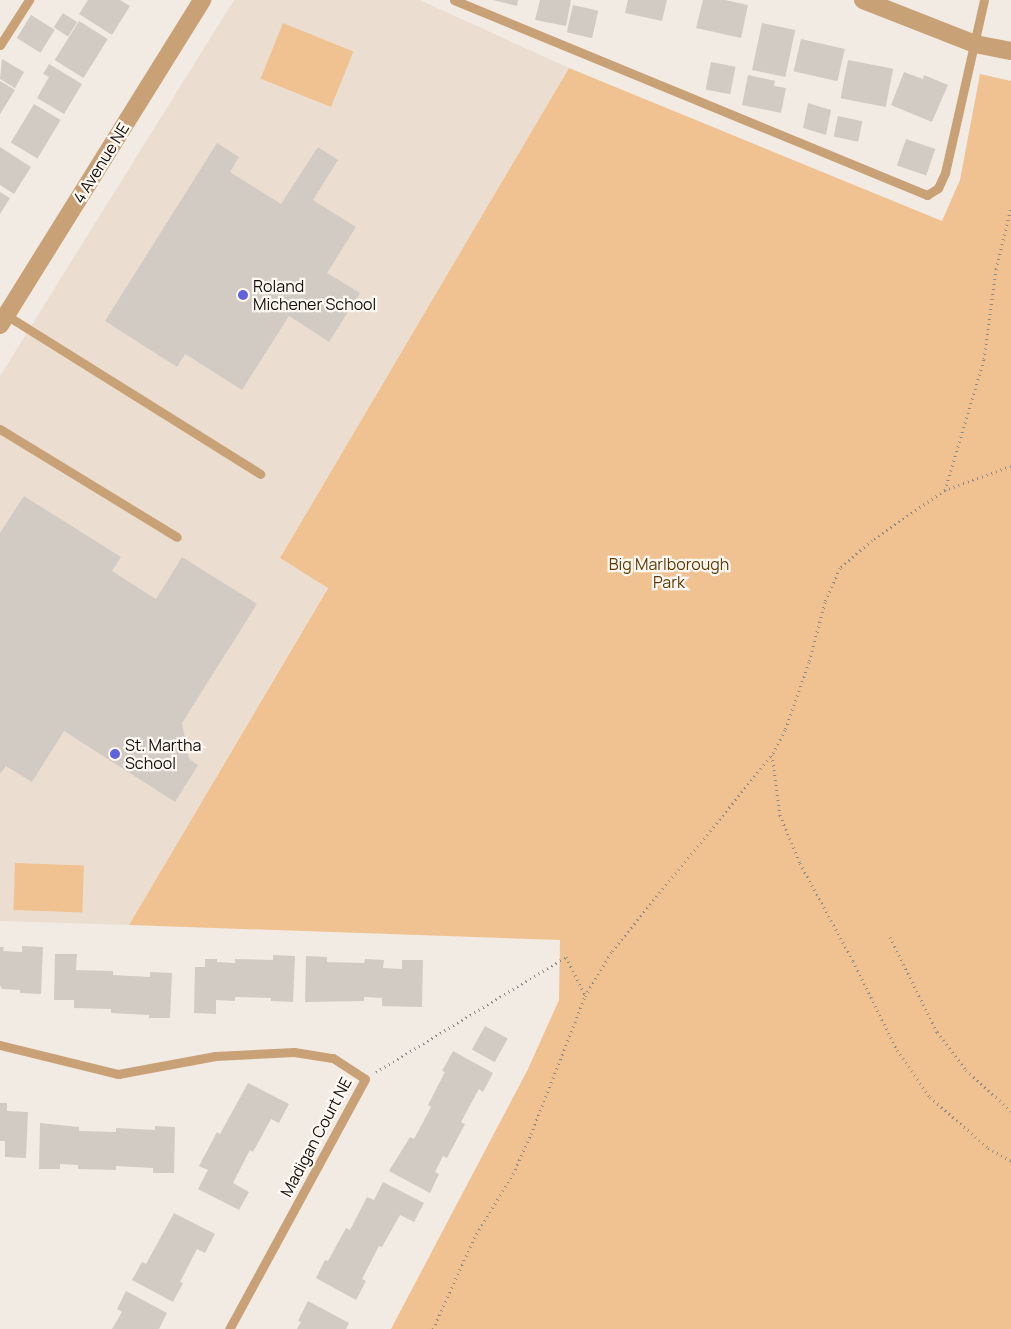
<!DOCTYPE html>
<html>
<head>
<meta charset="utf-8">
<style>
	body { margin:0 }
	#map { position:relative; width:1011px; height:1329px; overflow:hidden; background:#f2ebe4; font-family:Manrope,sans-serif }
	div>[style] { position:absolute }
	.built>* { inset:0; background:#ebded1 }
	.green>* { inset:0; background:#f0c291; transform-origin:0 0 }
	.building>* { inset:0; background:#d2cbc4; transform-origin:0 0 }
	.path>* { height:3px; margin-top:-1.5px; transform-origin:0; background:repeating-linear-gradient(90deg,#8f8a85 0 1px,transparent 0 5px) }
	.service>* { height:9px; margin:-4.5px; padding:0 4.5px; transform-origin:4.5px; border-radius:4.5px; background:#c9a176 }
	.minor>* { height:18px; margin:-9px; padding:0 9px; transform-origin:9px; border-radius:9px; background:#c9a176 }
	.dots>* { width:14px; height:14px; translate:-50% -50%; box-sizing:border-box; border:2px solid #fff9f3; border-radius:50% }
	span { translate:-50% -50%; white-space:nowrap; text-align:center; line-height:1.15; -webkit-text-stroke:4.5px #fff9f3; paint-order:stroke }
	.street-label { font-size:16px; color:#13100e }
	.poi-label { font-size:16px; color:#13100e }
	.left { translate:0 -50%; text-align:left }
	.park-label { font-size:16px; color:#5f3a05 }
</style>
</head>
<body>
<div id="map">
	<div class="built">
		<i style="clip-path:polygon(234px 0,420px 0,569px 68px,280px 558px,328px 587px,129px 925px,0 921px,0 376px)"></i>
	</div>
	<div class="green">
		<i style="left:283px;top:23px;width:76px;height:60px;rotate:22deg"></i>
		<i style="clip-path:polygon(569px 68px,942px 221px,960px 180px,980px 74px,1011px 81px,1011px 1329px,391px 1329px,528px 1069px,559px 1000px,560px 940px,129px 925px,328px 588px,280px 558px)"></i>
		<i style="left:15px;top:863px;width:69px;height:47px;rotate:2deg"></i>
	</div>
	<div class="building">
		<i style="clip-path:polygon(88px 0,120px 0,130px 6px,112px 35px,79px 14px)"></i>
		<i style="clip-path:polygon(493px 0,518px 0,517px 6px)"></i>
		<i style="clip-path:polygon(540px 0,571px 0,566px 26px,535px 20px)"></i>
		<i style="clip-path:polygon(628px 0,667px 0,662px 21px,625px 13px)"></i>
		<i style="clip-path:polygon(703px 0,725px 0,748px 5px,741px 38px,696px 28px)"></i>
		<i style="left:573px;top:5px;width:26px;height:28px;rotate:13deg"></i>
		<i style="left:63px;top:13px;width:17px;height:17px;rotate:33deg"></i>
		<i style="left:31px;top:15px;width:28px;height:27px;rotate:32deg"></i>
		<i style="left:79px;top:21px;width:34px;height:46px;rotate:32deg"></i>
		<i style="left:762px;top:23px;width:34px;height:48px;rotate:12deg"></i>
		<i style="left:801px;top:39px;width:45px;height:33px;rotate:13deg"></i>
		<i style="clip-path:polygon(2px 59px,24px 72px,15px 88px,0 79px)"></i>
		<i style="left:848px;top:60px;width:46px;height:39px;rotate:11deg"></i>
		<i style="left:711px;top:62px;width:25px;height:28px;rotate:11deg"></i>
		<i style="clip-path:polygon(49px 64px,82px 84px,64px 114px,37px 98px,49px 77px,43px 74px)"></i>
		<i style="clip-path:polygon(904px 72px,923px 79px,924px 75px,948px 85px,932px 122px,891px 105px)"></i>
		<i style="clip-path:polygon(748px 75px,775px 81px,774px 86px,786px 88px,781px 113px,742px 105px)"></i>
		<i style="clip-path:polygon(0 81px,15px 90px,0 114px)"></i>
		<i style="clip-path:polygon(808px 103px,831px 110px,826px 135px,803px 128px)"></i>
		<i style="left:34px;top:104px;width:31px;height:45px;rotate:31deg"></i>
		<i style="left:838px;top:116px;width:25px;height:21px;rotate:12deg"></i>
		<i style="left:906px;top:139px;width:31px;height:28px;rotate:19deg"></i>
		<i style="clip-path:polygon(217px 143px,239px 157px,230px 172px,281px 204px,318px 147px,338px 160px,313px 200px,356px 227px,327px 273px,360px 293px,329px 342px,289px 316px,242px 390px,185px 354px,177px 367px,105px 321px)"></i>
		<i style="clip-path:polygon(0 147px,31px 167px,14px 194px,0 185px)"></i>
		<i style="clip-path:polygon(0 192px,10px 198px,0 214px)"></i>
		<i style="clip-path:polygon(24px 496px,121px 557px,112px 571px,156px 599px,182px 557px,257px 604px,182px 723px,189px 759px,198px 765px,175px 802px,64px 731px,32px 782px,6px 766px,0 774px,0 533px)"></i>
		<i style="clip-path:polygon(22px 946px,43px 947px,41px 994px,20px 993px,20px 990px,2px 989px,0 985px,0 947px,4px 947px,3px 951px,22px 952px)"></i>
		<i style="clip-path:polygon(55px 954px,77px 954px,76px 970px,113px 971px,113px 975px,150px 977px,150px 972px,172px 973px,170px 1018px,149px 1018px,149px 1015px,111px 1013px,111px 1009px,74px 1008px,74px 1000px,54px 1000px)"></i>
		<i style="clip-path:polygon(273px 955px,295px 956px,293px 1002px,271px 1001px,271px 998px,235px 997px,235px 1001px,216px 1000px,216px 1014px,194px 1013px,195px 967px,205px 967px,205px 959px,217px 959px,217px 962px,235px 963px,235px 959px,273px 960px)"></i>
		<i style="clip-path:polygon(306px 956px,327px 957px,327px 962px,364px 963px,365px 959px,384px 960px,383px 968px,402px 969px,402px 960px,423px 960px,422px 1007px,382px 1006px,382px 998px,364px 997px,364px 1001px,305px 1002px)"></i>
		<i style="left:485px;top:1026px;width:26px;height:27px;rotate:29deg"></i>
		<i style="clip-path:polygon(453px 1051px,493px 1073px,483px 1092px,479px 1089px,474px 1098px,461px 1122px,465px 1124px,447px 1158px,443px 1156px,435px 1172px,439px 1174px,430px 1193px,389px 1171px,410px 1137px,414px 1139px,431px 1107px,428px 1105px,445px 1072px,442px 1071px)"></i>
		<i style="clip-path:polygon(248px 1083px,289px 1104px,279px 1123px,271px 1119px,253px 1152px,250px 1150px,233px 1183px,249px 1192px,239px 1210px,198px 1189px,208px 1170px,199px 1166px,217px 1132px,220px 1134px)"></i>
		<i style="clip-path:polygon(0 1103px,7px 1103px,7px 1111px,28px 1112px,26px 1158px,5px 1157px,5px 1141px,0 1141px)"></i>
		<i style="clip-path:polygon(40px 1123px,79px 1127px,79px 1131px,116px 1132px,116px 1128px,155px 1130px,155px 1126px,175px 1127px,174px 1173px,153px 1173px,153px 1168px,116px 1166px,116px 1170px,78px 1169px,78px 1165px,60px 1164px,60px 1169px,39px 1169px)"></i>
		<i style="clip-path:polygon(383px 1182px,424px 1203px,414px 1222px,400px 1215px,382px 1247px,379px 1246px,362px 1279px,366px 1281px,356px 1300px,316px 1278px,325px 1260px,328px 1261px,346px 1228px,350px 1230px,367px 1197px,374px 1200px)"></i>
		<i style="clip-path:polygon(174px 1213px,215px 1234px,205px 1253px,197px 1249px,180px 1282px,183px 1283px,173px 1302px,132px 1280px,142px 1262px,146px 1264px)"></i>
		<i style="clip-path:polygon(126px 1291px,167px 1313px,159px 1329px,112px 1329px,122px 1312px,117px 1309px)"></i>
		<i style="clip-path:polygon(308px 1301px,349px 1323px,346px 1329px,297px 1329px,301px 1322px,298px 1321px)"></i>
	</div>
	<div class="path">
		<i style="left:1011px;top:466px;width:70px;rotate:160deg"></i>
		<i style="left:945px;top:490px;width:88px;rotate:145.6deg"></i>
		<i style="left:872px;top:540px;width:43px;rotate:138.8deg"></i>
		<i style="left:840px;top:568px;width:37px;rotate:114deg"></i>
		<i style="left:825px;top:602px;width:62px;rotate:104.9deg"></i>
		<i style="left:809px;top:662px;width:72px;rotate:109.4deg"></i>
		<i style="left:785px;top:730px;width:28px;rotate:117deg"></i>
		<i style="left:772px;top:755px;width:61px;rotate:82.4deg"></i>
		<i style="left:780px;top:815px;width:52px;rotate:67.4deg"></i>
		<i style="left:800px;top:863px;width:111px;rotate:61.6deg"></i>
		<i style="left:853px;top:961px;width:99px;rotate:63.7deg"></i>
		<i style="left:897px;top:1050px;width:57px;rotate:54.9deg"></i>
		<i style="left:930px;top:1097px;width:77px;rotate:41.3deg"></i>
		<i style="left:988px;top:1148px;width:26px;rotate:29deg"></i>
		<i style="left:945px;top:490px;width:137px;rotate:-73.4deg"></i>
		<i style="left:984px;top:359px;width:91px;rotate:-82.4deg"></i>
		<i style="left:996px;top:269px;width:63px;rotate:-76.2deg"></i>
		<i style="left:890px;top:937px;width:106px;rotate:63.7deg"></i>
		<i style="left:937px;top:1032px;width:48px;rotate:52.7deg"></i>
		<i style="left:966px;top:1070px;width:61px;rotate:42.3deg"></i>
		<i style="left:376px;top:1072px;width:222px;rotate:-31.2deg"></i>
		<i style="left:566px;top:957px;width:42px;rotate:63.4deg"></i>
		<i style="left:433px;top:1329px;width:100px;rotate:-65.7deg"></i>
		<i style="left:474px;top:1238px;width:75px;rotate:-58.6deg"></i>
		<i style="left:513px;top:1174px;width:44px;rotate:-65.8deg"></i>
		<i style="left:531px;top:1134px;width:148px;rotate:-68.6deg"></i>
		<i style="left:585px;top:996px;width:52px;rotate:-59deg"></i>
		<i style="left:612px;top:951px;width:253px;rotate:-50.8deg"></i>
	</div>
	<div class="service">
		<i style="left:454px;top:0;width:512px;rotate:22.4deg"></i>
		<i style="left:927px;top:195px;width:13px;rotate:-32deg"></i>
		<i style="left:938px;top:188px;width:17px;rotate:-65deg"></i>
		<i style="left:945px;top:173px;width:177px;rotate:-77.3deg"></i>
		<i style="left:0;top:45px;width:54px;rotate:-57.2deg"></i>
		<i style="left:6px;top:315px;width:300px;rotate:32deg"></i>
		<i style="left:0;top:429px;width:207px;rotate:31.4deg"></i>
		<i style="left:0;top:1045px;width:122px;rotate:13.8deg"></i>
		<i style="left:118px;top:1074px;width:99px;rotate:-10.5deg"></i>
		<i style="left:215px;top:1056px;width:79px;rotate:-2.9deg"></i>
		<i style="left:294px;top:1052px;width:39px;rotate:9deg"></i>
		<i style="left:333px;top:1058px;width:38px;rotate:33deg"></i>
		<i style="left:365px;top:1079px;width:285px;rotate:118.5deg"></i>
	</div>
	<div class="minor">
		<i style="left:863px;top:0;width:120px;rotate:21.4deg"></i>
		<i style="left:975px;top:44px;width:37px;rotate:11deg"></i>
		<i style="left:0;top:325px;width:383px;rotate:-58.1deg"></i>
	</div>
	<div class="dots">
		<i style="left:243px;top:295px;background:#6063db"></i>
		<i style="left:115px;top:754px;background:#6063db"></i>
	</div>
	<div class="street-label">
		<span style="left:101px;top:163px;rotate:-58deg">4 Avenue NE</span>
		<span style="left:316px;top:1137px;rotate:-62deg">Madigan Court NE</span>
	</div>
	<div class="poi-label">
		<span class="left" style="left:253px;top:295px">Roland<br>Michener School</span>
		<span class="left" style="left:125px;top:754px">St. Martha<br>School</span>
	</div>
	<div class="park-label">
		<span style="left:669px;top:573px">Big Marlborough<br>Park</span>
	</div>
</div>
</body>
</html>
